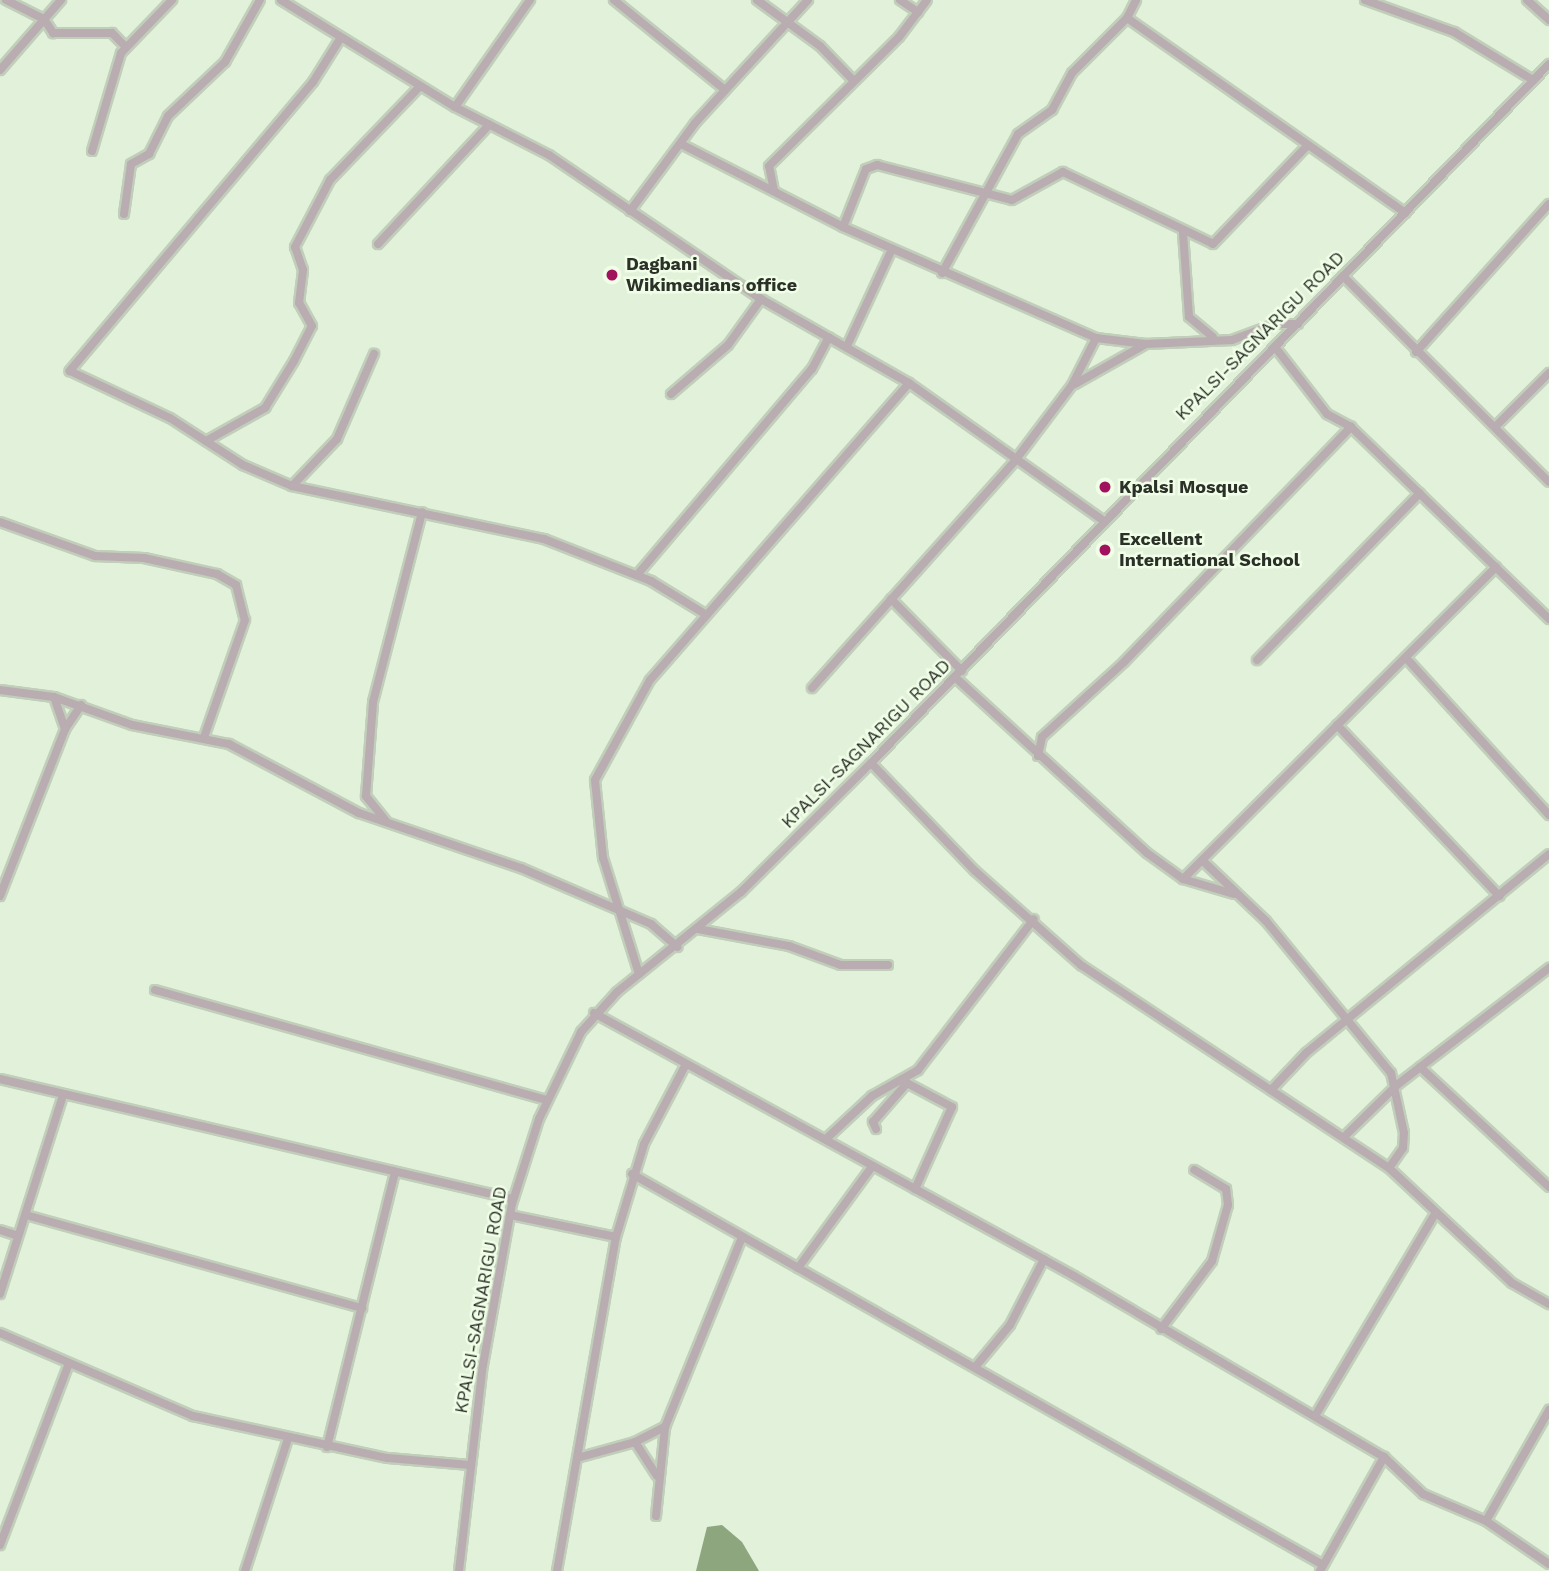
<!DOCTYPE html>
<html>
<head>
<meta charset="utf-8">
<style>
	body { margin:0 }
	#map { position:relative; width:1549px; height:1571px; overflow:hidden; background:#e2f1da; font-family:"Work Sans",sans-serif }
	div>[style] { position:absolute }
	.water>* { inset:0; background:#8da67d }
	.roads { filter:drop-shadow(2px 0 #c1ceba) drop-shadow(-2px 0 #c1ceba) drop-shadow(0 2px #c1ceba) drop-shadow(0 -2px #c1ceba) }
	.street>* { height:8px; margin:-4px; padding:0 4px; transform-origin:4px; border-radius:4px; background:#b9adb1 }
	.dots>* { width:19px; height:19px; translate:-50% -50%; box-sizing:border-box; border:4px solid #f0fee7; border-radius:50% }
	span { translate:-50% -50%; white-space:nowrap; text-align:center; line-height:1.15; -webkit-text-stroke:5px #f0fee7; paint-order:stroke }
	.poi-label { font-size:18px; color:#2b3128; font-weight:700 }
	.left { translate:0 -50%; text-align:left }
	.street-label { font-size:18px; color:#2b3128 }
</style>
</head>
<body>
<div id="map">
	<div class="water">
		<i style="clip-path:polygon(722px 1525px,742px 1542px,759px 1571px,696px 1571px,707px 1527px)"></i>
	</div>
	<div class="roads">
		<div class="street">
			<i style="left:6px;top:0;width:42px;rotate:26.6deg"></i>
			<i style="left:44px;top:19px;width:17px;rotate:57deg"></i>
			<i style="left:53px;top:33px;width:59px"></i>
			<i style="left:112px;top:33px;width:18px;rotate:45deg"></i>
			<i style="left:281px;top:0;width:204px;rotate:31.6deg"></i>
			<i style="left:455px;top:107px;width:106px;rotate:27.1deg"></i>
			<i style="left:549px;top:155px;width:256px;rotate:34.2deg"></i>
			<i style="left:761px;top:299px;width:170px;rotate:29.6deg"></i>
			<i style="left:909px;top:383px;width:240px;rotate:35.3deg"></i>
			<i style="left:614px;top:0;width:143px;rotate:39deg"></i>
			<i style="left:757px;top:0;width:78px;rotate:36.1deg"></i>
			<i style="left:820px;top:46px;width:47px;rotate:45.9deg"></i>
			<i style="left:900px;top:0;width:22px;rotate:34deg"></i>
			<i style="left:1365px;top:0;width:95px;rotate:19.8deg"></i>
			<i style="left:1454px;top:32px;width:92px;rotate:31.3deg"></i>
			<i style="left:1527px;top:0;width:30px;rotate:42deg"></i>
			<i style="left:1127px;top:18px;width:20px;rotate:-63deg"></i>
			<i style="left:340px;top:39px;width:51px;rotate:122.1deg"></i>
			<i style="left:313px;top:82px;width:378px;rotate:130.1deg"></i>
			<i style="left:70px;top:371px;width:110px;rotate:25.2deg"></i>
			<i style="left:170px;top:418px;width:87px;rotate:32.8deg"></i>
			<i style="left:243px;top:465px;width:53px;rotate:23.2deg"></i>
			<i style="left:292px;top:486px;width:258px;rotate:11.9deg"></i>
			<i style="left:544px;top:539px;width:115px;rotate:21.4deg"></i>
			<i style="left:651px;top:581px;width:63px;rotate:31.4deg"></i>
			<i style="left:0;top:70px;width:93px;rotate:-48.9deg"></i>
			<i style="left:455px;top:107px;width:131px;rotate:-55deg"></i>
			<i style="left:681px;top:144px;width:182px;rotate:27.1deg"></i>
			<i style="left:843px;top:227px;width:276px;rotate:23.7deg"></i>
			<i style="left:1096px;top:338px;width:50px;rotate:6.8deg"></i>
			<i style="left:1146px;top:344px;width:86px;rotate:-2.7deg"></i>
			<i style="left:1232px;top:340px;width:46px;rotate:-20.4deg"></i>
			<i style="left:1275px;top:324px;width:23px"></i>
			<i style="left:92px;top:151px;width:102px;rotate:-73.5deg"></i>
			<i style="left:121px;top:53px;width:74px;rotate:-46.1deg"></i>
			<i style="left:774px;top:191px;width:25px;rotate:-101deg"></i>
			<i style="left:769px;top:166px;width:183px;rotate:-44.8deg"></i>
			<i style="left:899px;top:37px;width:46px;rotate:-52.9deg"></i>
			<i style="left:630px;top:211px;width:109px;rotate:-53.5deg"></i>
			<i style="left:695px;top:123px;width:167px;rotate:-47.4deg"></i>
			<i style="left:124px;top:214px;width:50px;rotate:-82deg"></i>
			<i style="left:131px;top:164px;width:21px;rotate:-29deg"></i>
			<i style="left:149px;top:154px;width:42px;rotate:-63.4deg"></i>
			<i style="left:168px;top:116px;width:79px;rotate:-43.5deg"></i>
			<i style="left:225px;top:62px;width:71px;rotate:-60.6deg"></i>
			<i style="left:843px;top:227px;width:62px;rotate:-68.4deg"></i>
			<i style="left:866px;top:169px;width:12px;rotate:-20deg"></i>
			<i style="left:877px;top:165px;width:139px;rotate:14.5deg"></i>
			<i style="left:1012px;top:200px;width:58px;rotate:-28.8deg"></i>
			<i style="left:1063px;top:172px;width:166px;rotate:25.6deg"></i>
			<i style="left:1213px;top:244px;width:134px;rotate:-46.2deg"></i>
			<i style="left:1183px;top:233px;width:84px;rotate:85.9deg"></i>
			<i style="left:1189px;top:317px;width:31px;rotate:40deg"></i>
			<i style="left:378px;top:244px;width:163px;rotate:-47deg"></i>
			<i style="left:942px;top:273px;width:158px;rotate:-61.3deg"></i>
			<i style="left:1018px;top:134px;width:42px;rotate:-35.2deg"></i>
			<i style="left:1052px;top:110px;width:42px;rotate:-61.6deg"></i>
			<i style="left:1072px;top:73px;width:78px;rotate:-45deg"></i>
			<i style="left:1127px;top:18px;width:340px;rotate:35deg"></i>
			<i style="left:1343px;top:276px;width:291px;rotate:45deg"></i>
			<i style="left:847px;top:346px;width:107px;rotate:-65.1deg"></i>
			<i style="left:1275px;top:347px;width:85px;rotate:52.2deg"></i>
			<i style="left:1327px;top:414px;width:27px;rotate:28deg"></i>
			<i style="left:1351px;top:427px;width:276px;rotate:44.1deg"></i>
			<i style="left:1416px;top:352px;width:199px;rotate:-48.1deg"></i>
			<i style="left:1075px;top:384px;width:81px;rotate:-29.4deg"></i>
			<i style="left:671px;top:394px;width:75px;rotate:-40.7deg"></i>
			<i style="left:728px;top:345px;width:57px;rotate:-54.3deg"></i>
			<i style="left:1496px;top:426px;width:75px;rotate:-45deg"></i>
			<i style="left:206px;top:441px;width:68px;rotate:-29.2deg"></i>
			<i style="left:265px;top:408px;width:55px;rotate:-58.3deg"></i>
			<i style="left:294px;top:361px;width:39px;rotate:-63deg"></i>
			<i style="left:312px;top:326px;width:26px;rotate:-119deg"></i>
			<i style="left:299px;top:303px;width:33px;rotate:-83deg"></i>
			<i style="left:303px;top:270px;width:24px;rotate:-109deg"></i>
			<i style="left:295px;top:247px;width:76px;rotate:-62.4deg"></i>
			<i style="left:330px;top:180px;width:130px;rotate:-46.2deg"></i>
			<i style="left:292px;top:486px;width:65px;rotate:-46.2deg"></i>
			<i style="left:337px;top:439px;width:93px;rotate:-66.5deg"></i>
			<i style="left:0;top:522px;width:101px;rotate:19.7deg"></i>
			<i style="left:95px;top:556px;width:49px;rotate:2.3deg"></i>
			<i style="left:144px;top:558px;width:75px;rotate:12.4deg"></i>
			<i style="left:217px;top:574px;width:22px;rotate:30deg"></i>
			<i style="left:236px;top:585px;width:36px;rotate:76deg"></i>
			<i style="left:245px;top:620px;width:124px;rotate:109.3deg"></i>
			<i style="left:637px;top:575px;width:270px;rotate:-49.7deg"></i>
			<i style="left:812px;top:369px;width:36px;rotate:-62deg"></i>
			<i style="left:891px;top:599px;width:101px;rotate:45.4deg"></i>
			<i style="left:1407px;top:659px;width:211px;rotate:47.7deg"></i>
			<i style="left:1257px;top:660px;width:233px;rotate:-45.7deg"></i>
			<i style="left:956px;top:678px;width:259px;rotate:42.5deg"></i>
			<i style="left:1147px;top:853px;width:44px;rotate:35.8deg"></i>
			<i style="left:1183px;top:879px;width:53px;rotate:16.4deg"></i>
			<i style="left:812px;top:688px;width:303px;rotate:-48.2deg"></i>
			<i style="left:1014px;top:462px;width:96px;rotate:-53deg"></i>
			<i style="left:1072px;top:385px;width:53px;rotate:-62.9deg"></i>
			<i style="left:0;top:690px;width:54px;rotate:7.4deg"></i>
			<i style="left:54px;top:697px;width:83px;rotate:19.7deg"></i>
			<i style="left:132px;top:725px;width:99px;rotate:11.1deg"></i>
			<i style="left:229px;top:744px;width:147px;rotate:28deg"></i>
			<i style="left:359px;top:813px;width:171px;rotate:18.8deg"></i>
			<i style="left:521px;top:868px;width:142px;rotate:23.3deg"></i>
			<i style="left:651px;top:924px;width:35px;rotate:41deg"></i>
			<i style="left:54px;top:697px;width:34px;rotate:71deg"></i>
			<i style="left:1337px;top:725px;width:236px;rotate:46.5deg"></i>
			<i style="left:1038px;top:756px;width:19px;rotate:-78deg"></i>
			<i style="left:1042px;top:737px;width:111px;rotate:-42.4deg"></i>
			<i style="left:1124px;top:662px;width:327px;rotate:-46deg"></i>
			<i style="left:871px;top:763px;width:150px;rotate:46.1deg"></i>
			<i style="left:975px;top:871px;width:142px;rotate:41.6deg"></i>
			<i style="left:1081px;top:965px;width:369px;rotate:33.4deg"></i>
			<i style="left:386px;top:821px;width:32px;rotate:-129deg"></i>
			<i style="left:366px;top:796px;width:94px;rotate:-85.7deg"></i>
			<i style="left:373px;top:702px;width:196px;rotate:-75.5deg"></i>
			<i style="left:1203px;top:861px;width:87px;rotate:43.6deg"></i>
			<i style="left:1266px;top:921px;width:197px;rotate:50.6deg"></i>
			<i style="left:1391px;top:1073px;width:61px;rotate:77.8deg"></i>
			<i style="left:1404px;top:1133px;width:15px;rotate:94deg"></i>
			<i style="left:1403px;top:1148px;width:24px;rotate:125deg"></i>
			<i style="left:1389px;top:1168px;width:168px;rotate:43.1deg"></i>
			<i style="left:1512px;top:1283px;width:43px;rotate:29.6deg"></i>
			<i style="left:1183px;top:879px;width:442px;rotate:-44.9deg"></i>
			<i style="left:0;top:896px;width:179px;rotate:-68.7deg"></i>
			<i style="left:65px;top:729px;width:29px;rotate:-56deg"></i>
			<i style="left:698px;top:929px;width:93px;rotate:10.6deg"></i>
			<i style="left:789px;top:946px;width:55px;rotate:20.1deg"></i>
			<i style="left:841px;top:965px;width:47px"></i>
			<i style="left:639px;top:974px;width:121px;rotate:-107.2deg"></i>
			<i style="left:603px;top:858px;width:78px;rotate:-95.9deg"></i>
			<i style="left:595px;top:780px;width:114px;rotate:-61.2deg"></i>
			<i style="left:650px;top:680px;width:394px;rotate:-48.9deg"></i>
			<i style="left:155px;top:990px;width:407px;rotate:15.7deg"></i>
			<i style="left:594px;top:1013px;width:547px;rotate:28.72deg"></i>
			<i style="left:1074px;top:1276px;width:359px;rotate:30.3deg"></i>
			<i style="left:1384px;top:1457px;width:54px;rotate:43.5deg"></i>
			<i style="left:1423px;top:1494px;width:69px;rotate:23.2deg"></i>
			<i style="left:1486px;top:1521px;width:76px;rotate:34.3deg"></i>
			<i style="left:1420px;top:1067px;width:176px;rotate:42.9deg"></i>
			<i style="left:0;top:1079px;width:527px;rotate:13.17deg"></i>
			<i style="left:1271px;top:1090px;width:51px;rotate:-46.6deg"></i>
			<i style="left:1306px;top:1053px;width:314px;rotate:-39.3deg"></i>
			<i style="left:876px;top:1129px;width:8px;rotate:-113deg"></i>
			<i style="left:873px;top:1122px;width:52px;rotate:-48.9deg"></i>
			<i style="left:907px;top:1083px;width:51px;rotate:28.1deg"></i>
			<i style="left:952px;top:1107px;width:90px;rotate:114.3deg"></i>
			<i style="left:1345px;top:1136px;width:73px;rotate:-44.4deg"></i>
			<i style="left:1397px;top:1085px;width:192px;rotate:-37.6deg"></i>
			<i style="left:827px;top:1138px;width:62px;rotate:-43deg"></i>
			<i style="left:872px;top:1096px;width:53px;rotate:-29.5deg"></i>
			<i style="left:918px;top:1070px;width:190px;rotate:-52.5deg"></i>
			<i style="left:632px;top:1174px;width:794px;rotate:29.5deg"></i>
			<i style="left:26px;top:1215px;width:349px;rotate:15.5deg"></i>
			<i style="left:510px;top:1215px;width:108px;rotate:11.7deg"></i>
			<i style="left:0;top:1230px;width:19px;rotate:18deg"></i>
			<i style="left:798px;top:1268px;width:124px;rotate:-53.9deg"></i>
			<i style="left:0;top:1294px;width:205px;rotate:-72.4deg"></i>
			<i style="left:1161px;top:1329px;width:85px;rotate:-53.1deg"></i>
			<i style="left:1212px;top:1261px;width:58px;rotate:-74.1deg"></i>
			<i style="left:1228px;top:1205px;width:16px;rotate:-97deg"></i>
			<i style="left:1226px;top:1189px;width:37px;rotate:-149deg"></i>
			<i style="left:0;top:1333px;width:210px;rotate:23.3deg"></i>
			<i style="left:193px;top:1416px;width:199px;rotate:12.2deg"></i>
			<i style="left:388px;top:1458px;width:82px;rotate:4.9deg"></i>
			<i style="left:976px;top:1366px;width:53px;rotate:-50.3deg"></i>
			<i style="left:1010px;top:1325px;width:74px;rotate:-62.7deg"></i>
			<i style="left:1315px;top:1416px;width:237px;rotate:-59.3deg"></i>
			<i style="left:635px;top:1442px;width:34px;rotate:-27deg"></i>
			<i style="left:327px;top:1447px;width:283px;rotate:-76.1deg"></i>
			<i style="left:577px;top:1458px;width:60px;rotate:-15.4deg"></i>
			<i style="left:635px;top:1442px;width:40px;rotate:57.1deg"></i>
			<i style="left:656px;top:1516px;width:89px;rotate:-84.2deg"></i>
			<i style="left:665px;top:1427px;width:205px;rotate:-67.9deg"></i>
			<i style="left:1486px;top:1521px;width:128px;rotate:-60.4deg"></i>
			<i style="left:0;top:1545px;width:191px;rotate:-69.2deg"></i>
			<i style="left:245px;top:1571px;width:139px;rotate:-72deg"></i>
			<i style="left:459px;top:1571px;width:207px;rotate:-83.4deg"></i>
			<i style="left:483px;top:1365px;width:164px;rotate:-79.8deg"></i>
			<i style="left:512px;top:1204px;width:89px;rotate:-72.4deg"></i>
			<i style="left:539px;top:1119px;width:97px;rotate:-64.2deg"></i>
			<i style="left:581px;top:1032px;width:54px;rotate:-48deg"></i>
			<i style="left:617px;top:992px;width:159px;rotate:-38.9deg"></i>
			<i style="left:741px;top:892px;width:183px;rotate:-44.8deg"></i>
			<i style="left:871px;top:763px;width:974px;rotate:-45.87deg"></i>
			<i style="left:557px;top:1571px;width:339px;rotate:-80deg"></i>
			<i style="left:616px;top:1237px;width:97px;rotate:-73.2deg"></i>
			<i style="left:644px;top:1144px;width:88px;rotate:-62.3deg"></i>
			<i style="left:1320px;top:1571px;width:131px;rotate:-60.7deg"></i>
		</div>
	</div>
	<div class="dots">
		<i style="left:612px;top:275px;background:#a1135d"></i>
		<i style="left:1105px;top:487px;background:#a1135d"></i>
		<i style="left:1105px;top:550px;background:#a1135d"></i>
	</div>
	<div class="poi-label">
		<span class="left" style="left:626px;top:275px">Dagbani<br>Wikimedians office</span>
		<span class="left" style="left:1119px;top:487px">Kpalsi Mosque</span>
		<span class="left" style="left:1119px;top:550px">Excellent<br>International School</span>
	</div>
	<div class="street-label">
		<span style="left:1260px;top:336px;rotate:-45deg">KPALSI-SAGNARIGU ROAD</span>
		<span style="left:866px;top:744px;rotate:-45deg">KPALSI-SAGNARIGU ROAD</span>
		<span style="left:481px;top:1300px;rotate:-80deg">KPALSI-SAGNARIGU ROAD</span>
	</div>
</div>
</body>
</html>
